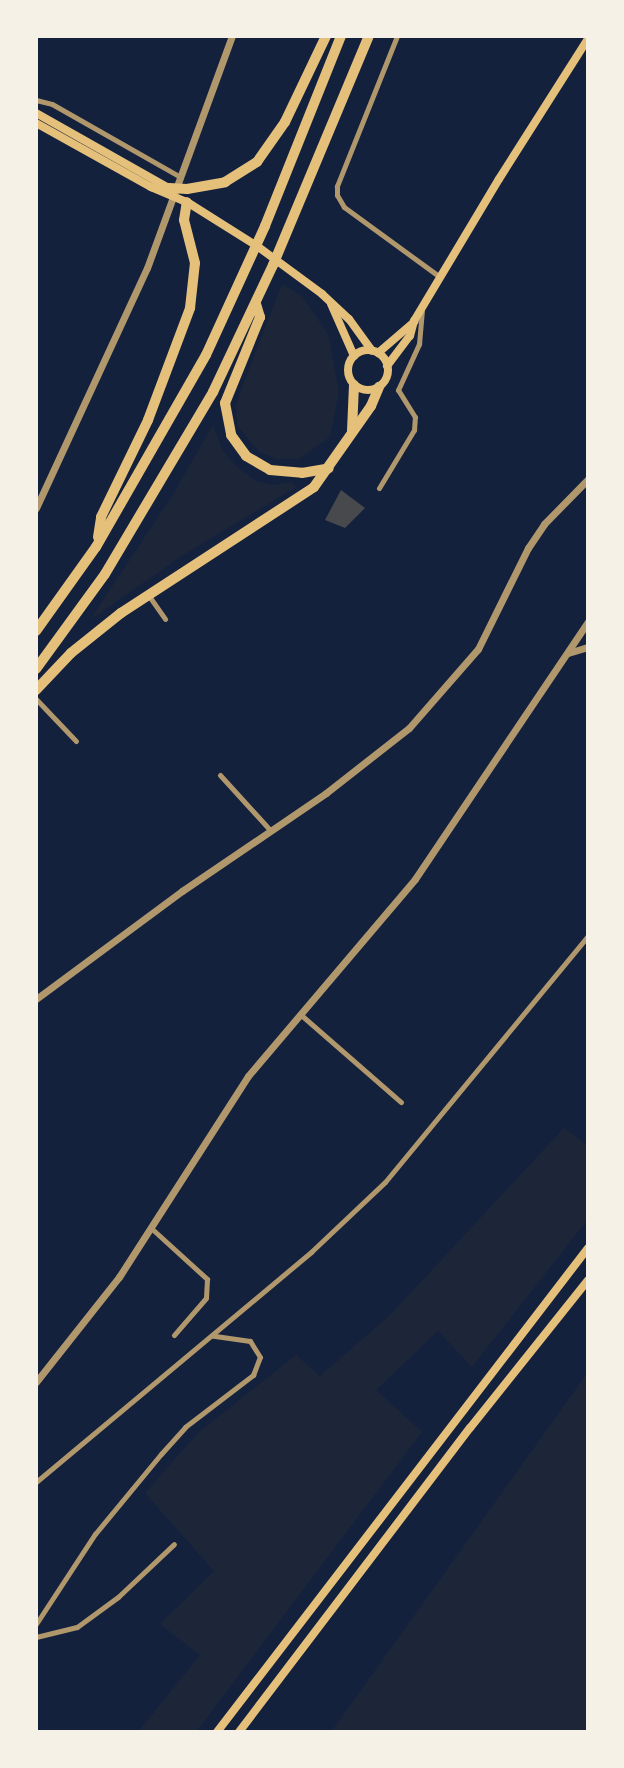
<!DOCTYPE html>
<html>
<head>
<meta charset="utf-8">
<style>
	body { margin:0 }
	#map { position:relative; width:624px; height:1768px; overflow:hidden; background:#14213d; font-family:"Varela Round",sans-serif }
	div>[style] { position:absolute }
	.green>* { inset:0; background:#1d2539 }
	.building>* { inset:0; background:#48494c }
	.minor>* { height:5px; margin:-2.5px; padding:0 2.5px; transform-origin:2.5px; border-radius:2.5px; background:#b1986c }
	.tertiary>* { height:7px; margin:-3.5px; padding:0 3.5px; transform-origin:3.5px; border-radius:3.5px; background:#b1986c }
	.secondary>* { height:8px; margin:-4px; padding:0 4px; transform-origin:4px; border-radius:4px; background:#e5c07b }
	.secondary>.ring { margin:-4px; padding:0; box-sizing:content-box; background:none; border:8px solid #e5c07b; border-radius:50% }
	.motorway>* { height:10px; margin:-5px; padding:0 5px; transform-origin:5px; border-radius:5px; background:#e5c07b }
	span { translate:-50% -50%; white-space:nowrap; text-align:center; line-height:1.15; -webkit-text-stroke:6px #f6f1e7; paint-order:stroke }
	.frame { position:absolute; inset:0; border:38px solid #f6f1e7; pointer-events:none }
</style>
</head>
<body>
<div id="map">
	<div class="green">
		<i style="clip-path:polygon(282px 284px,302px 296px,328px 334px,339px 392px,330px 437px,299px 459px,277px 459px,259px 452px,237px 425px,236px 406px,242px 387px)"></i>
		<i style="clip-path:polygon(213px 425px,223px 451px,239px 469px,256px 481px,274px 485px,291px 482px,296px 487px,180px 557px,90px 620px,172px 496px)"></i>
		<i style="clip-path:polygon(564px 1128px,588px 1146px,588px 1219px,472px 1367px,438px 1331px,376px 1390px,422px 1432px,196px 1732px,138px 1732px,200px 1655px,160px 1624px,214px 1571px,145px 1493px,199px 1432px,296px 1355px,320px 1376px,390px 1315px)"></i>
		<i style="clip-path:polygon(588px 1372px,588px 1732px,331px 1732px)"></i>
	</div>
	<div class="building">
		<i style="clip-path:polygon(341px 490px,365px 508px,345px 528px,325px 520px)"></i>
	</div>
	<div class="minor">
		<i style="left:397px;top:36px;width:162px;rotate:111.8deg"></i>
		<i style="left:337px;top:186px;width:9px;rotate:90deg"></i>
		<i style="left:337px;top:195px;width:14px;rotate:60deg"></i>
		<i style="left:344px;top:207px;width:119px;rotate:36.1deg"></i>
		<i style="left:36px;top:100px;width:16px;rotate:14deg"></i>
		<i style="left:52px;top:104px;width:146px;rotate:29.6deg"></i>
		<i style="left:379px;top:488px;width:68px;rotate:-58.9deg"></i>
		<i style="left:414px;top:430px;width:13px;rotate:-86deg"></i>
		<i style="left:415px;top:417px;width:32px;rotate:-122deg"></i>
		<i style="left:398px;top:390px;width:51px;rotate:-65.5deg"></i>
		<i style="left:419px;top:344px;width:33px;rotate:-85deg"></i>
		<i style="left:149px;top:596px;width:28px;rotate:55deg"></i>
		<i style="left:36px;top:699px;width:58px;rotate:46.4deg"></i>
		<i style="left:220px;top:775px;width:74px;rotate:47.7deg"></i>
		<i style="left:300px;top:1014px;width:134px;rotate:41.1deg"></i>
		<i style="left:151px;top:1228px;width:76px;rotate:42.3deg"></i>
		<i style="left:207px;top:1279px;width:19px;rotate:93deg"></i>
		<i style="left:206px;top:1298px;width:49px;rotate:130.9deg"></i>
		<i style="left:36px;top:1482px;width:359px;rotate:-39.9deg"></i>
		<i style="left:311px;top:1252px;width:102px;rotate:-43.4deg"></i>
		<i style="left:385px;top:1182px;width:319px;rotate:-50.5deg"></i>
		<i style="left:36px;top:1624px;width:108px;rotate:-56.8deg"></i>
		<i style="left:95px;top:1534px;width:104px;rotate:-50.5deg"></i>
		<i style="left:161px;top:1454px;width:36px;rotate:-48deg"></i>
		<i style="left:185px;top:1427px;width:86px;rotate:-37.4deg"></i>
		<i style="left:253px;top:1375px;width:19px;rotate:-69deg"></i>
		<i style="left:260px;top:1357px;width:19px;rotate:-122deg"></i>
		<i style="left:250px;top:1341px;width:37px;rotate:-172deg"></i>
		<i style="left:36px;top:1637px;width:42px;rotate:-13.7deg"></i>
		<i style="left:77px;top:1627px;width:51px;rotate:-36.2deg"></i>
		<i style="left:118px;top:1597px;width:77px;rotate:-43.4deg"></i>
	</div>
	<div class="tertiary">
		<i style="left:36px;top:508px;width:264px;rotate:-65.2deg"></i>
		<i style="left:147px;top:268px;width:247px;rotate:-69.9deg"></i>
		<i style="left:568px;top:653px;width:21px;rotate:-17deg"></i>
		<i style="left:36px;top:999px;width:182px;rotate:-36.5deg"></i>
		<i style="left:182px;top:891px;width:174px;rotate:-34.2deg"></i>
		<i style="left:326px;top:793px;width:105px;rotate:-38.1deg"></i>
		<i style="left:409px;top:728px;width:105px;rotate:-48.9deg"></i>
		<i style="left:478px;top:649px;width:113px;rotate:-63.7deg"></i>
		<i style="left:528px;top:548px;width:29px;rotate:-56deg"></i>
		<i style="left:544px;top:524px;width:63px;rotate:-45.6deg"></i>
		<i style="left:36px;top:1382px;width:134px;rotate:-51.7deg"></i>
		<i style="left:119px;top:1277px;width:239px;rotate:-57.3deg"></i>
		<i style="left:248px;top:1076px;width:258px;rotate:-49.7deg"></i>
		<i style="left:415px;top:879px;width:310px;rotate:-56.1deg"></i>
	</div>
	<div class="secondary">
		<i style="left:36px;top:113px;width:156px;rotate:29.5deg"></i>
		<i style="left:36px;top:123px;width:132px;rotate:29.1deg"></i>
		<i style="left:151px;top:187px;width:39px;rotate:23deg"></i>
		<i style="left:187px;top:202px;width:83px;rotate:32.2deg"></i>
		<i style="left:257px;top:246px;width:81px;rotate:36.4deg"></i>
		<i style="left:322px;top:294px;width:37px;rotate:43deg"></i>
		<i style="left:349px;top:319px;width:39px;rotate:54deg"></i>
		<i style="left:331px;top:304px;width:57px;rotate:66.1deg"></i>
		<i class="ring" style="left:348px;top:350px;width:32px;height:32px"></i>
		<i style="left:378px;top:353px;width:48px;rotate:-40.7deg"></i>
		<i style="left:387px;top:366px;width:38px;rotate:-53deg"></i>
		<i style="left:410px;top:336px;width:16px;rotate:-75deg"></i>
		<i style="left:414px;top:321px;width:165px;rotate:-59.1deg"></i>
		<i style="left:499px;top:179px;width:166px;rotate:-57.6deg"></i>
		<i style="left:217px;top:1732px;width:610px;rotate:-52.53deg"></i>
		<i style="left:239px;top:1732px;width:382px;rotate:-52.8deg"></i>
		<i style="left:470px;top:1428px;width:189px;rotate:-51.4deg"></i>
	</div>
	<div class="motorway">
		<i style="left:169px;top:188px;width:18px;rotate:3deg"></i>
		<i style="left:187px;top:189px;width:39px;rotate:-10deg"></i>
		<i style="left:225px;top:182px;width:38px;rotate:-32deg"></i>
		<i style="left:257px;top:162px;width:49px;rotate:-55deg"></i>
		<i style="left:285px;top:122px;width:95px;rotate:-64.5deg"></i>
		<i style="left:256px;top:304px;width:14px;rotate:73deg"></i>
		<i style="left:260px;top:317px;width:93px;rotate:112.1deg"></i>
		<i style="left:225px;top:403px;width:33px;rotate:79deg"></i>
		<i style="left:231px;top:435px;width:26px;rotate:54deg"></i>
		<i style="left:246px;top:456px;width:28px;rotate:30deg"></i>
		<i style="left:270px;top:470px;width:32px;rotate:5deg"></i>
		<i style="left:302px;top:473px;width:27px;rotate:-10deg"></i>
		<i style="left:352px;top:431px;width:46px;rotate:-87.5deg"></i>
		<i style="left:98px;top:537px;width:20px;rotate:-81deg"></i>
		<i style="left:101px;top:517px;width:108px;rotate:-64.1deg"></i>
		<i style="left:148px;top:420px;width:120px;rotate:-69.4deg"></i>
		<i style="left:190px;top:308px;width:45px;rotate:-83.7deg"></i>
		<i style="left:195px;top:263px;width:44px;rotate:-104.3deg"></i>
		<i style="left:184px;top:220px;width:18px;rotate:-81deg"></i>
		<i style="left:36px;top:631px;width:103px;rotate:-54.5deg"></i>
		<i style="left:96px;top:547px;width:221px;rotate:-60.2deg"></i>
		<i style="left:206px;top:355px;width:142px;rotate:-65.4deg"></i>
		<i style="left:265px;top:226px;width:205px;rotate:-68.2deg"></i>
		<i style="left:36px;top:669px;width:117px;rotate:-54deg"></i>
		<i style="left:105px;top:574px;width:212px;rotate:-59.3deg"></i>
		<i style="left:213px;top:392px;width:140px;rotate:-64.7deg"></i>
		<i style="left:273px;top:265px;width:248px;rotate:-67.3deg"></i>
		<i style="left:36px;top:690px;width:51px;rotate:-46.6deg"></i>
		<i style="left:71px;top:653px;width:64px;rotate:-38.7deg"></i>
		<i style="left:121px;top:613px;width:230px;rotate:-33.1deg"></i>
		<i style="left:314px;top:487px;width:99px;rotate:-54.9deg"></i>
		<i style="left:371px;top:406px;width:21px;rotate:-67deg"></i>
	</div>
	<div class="frame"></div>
</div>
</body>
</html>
